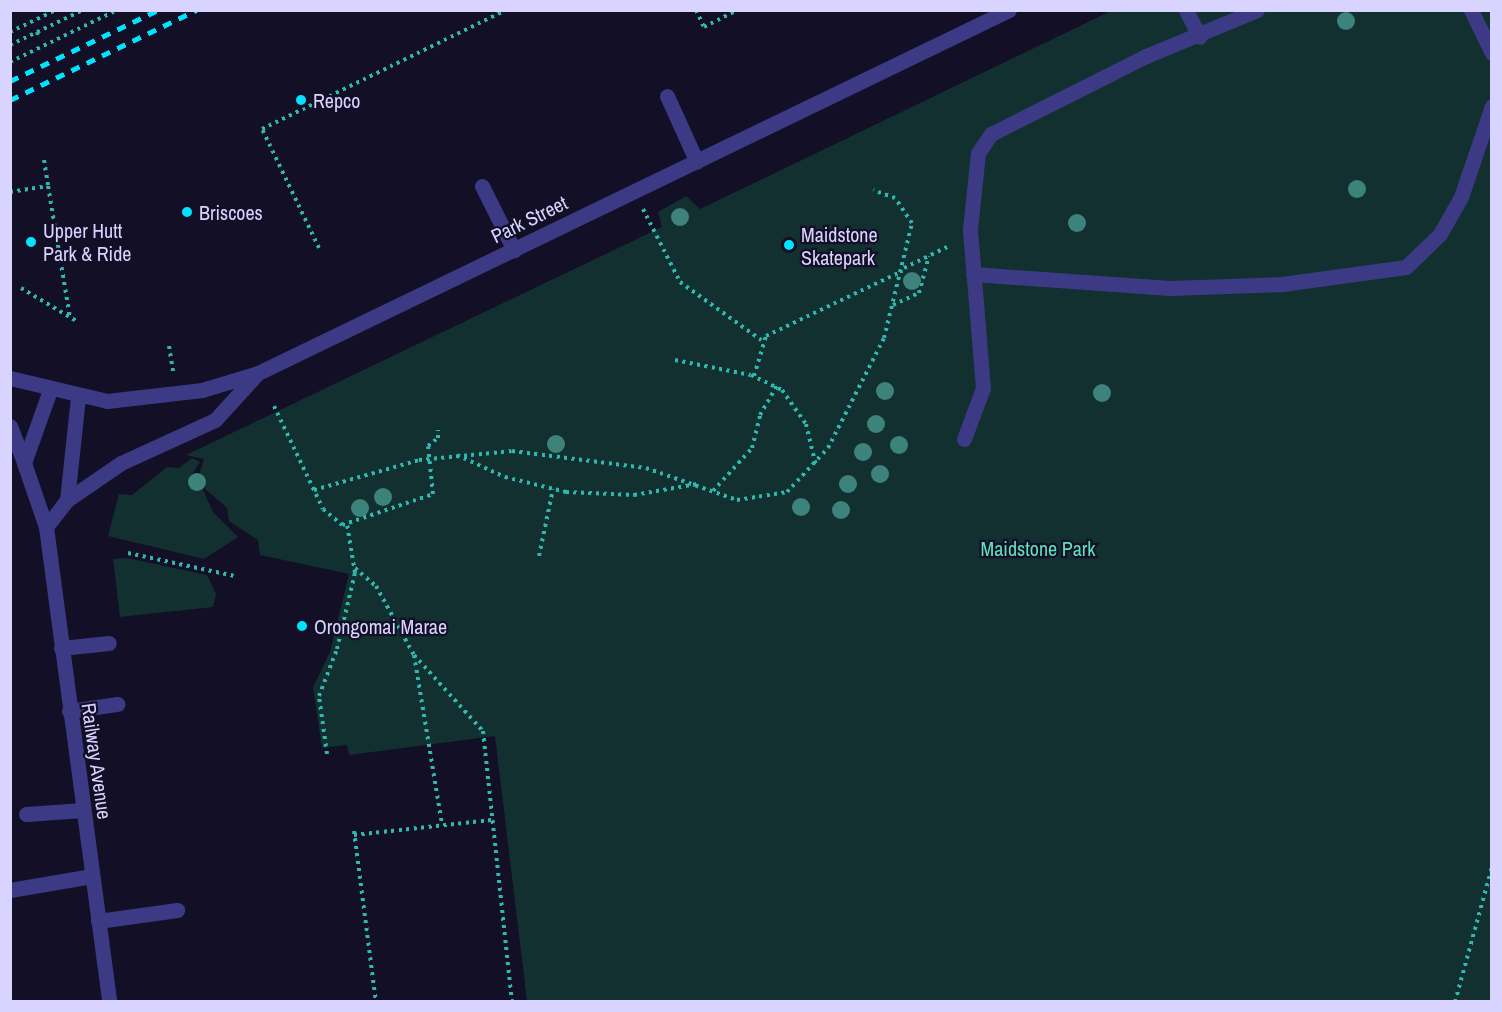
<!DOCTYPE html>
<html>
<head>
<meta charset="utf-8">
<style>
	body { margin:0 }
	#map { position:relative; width:1502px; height:1012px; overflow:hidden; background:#130f26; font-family:"Archivo Narrow",sans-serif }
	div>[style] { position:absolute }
	.green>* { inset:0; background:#12302f }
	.path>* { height:4px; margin-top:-2px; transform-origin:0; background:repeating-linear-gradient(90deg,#2fb8b0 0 3px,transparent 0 7.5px) }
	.service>* { height:15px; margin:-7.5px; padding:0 7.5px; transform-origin:7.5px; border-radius:7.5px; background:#3d3a85 }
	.minor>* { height:15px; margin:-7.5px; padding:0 7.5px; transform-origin:7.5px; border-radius:7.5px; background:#3d3a85 }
	.tertiary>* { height:15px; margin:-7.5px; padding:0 7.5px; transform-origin:7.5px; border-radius:7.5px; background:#3d3a85 }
	.rail>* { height:4.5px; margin-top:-2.25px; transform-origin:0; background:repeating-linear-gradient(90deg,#00e5ff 0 9px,transparent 0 17px) }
	.trees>* { width:18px; height:18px; margin:-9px; border-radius:50%; background:#3d827b }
	.dots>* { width:16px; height:16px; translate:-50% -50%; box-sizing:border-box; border:3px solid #130f26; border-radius:50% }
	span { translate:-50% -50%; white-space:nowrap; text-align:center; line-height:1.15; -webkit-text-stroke:4.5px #130f26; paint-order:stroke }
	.poi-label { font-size:20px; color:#d9d4ff }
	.left { translate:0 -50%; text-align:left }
	.street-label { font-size:20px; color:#d9d4ff }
	.park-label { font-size:20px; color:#5fe0c0 }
	.frame { position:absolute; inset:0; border:12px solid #d9d4ff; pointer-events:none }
</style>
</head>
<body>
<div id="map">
	<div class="green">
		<i style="clip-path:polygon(1111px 11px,1491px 11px,1491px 1001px,527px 1001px,495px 736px,349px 755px,347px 745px,322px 748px,313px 687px,330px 652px,349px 574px,260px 555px,258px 540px,229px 521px,227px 508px,197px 482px,204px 459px,186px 455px,662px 227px,658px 212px,686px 196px,700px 209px)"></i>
		<i style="clip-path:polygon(192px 458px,200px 462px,189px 479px,191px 487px,203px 490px,213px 512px,238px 537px,204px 559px,108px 536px,119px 494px,132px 495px,167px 467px,179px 468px)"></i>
		<i style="clip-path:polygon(127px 558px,207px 575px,216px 594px,213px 607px,120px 617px,113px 559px)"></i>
	</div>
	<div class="path">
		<i style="left:696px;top:10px;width:19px;rotate:65deg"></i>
		<i style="left:704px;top:27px;width:38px;rotate:-27deg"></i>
		<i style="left:10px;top:32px;width:51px;rotate:-25.6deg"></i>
		<i style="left:37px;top:32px;width:6px;rotate:72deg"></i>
		<i style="left:10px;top:45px;width:81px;rotate:-25.6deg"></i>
		<i style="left:10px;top:62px;width:119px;rotate:-25.9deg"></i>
		<i style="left:44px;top:160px;width:26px;rotate:81deg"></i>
		<i style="left:10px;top:192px;width:38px;rotate:-9deg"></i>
		<i style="left:48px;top:186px;width:134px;rotate:80.5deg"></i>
		<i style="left:643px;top:209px;width:82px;rotate:63.1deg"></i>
		<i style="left:680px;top:282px;width:100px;rotate:35.6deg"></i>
		<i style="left:319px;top:248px;width:132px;rotate:-115.6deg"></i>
		<i style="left:262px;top:129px;width:271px;rotate:-26deg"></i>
		<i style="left:904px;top:268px;width:52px;rotate:-26.1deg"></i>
		<i style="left:21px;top:288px;width:66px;rotate:30.8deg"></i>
		<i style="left:893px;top:305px;width:29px;rotate:-25deg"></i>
		<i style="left:919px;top:293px;width:38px;rotate:-75deg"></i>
		<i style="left:169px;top:346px;width:26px;rotate:81deg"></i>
		<i style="left:675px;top:360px;width:77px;rotate:11.2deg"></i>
		<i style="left:751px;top:375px;width:34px;rotate:26deg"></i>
		<i style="left:782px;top:390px;width:42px;rotate:54.8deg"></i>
		<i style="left:806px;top:424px;width:43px;rotate:76.6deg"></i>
		<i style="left:754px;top:376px;width:42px;rotate:-73.3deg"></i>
		<i style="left:766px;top:336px;width:151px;rotate:-25.5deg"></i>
		<i style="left:274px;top:406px;width:114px;rotate:64.6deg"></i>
		<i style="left:323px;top:509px;width:25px;rotate:40deg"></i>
		<i style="left:342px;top:525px;width:96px;rotate:-18.8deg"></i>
		<i style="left:433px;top:494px;width:48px;rotate:-95.9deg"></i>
		<i style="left:428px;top:446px;width:13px;rotate:-39deg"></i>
		<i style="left:438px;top:438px;width:8px;rotate:-90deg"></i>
		<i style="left:457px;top:455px;width:53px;rotate:24.6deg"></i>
		<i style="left:505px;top:477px;width:63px;rotate:13.8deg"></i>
		<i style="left:566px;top:492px;width:68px;rotate:2.5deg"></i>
		<i style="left:634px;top:495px;width:64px;rotate:-9.9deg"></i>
		<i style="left:314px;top:490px;width:109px;rotate:-15.9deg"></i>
		<i style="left:419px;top:460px;width:93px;rotate:-5.5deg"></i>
		<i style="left:512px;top:451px;width:135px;rotate:7.2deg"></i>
		<i style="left:646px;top:468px;width:96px;rotate:19.4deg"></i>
		<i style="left:737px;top:500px;width:51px;rotate:-9.1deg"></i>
		<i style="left:787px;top:492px;width:60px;rotate:-47deg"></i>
		<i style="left:828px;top:448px;width:123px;rotate:-63deg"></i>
		<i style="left:884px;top:338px;width:118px;rotate:-76.3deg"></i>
		<i style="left:912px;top:223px;width:30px;rotate:-124deg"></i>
		<i style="left:895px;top:198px;width:23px;rotate:-160deg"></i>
		<i style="left:713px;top:491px;width:58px;rotate:-47.8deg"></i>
		<i style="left:752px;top:448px;width:34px;rotate:-76deg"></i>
		<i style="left:760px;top:415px;width:34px;rotate:-60deg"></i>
		<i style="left:128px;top:553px;width:108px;rotate:12.2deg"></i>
		<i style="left:539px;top:556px;width:68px;rotate:-78.2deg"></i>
		<i style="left:355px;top:568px;width:28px;rotate:41deg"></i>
		<i style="left:376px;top:586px;width:79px;rotate:61.2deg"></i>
		<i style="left:414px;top:655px;width:171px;rotate:80.6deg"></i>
		<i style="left:414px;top:655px;width:103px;rotate:47.8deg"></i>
		<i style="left:483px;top:731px;width:273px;rotate:83.9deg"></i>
		<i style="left:327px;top:754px;width:59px;rotate:-97.9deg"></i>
		<i style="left:319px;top:696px;width:50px;rotate:-69deg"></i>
		<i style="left:337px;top:649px;width:78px;rotate:-76.7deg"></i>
		<i style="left:355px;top:573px;width:50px;rotate:-99.3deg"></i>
		<i style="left:354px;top:831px;width:172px;rotate:82.7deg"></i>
		<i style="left:354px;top:835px;width:138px;rotate:-6.2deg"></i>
		<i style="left:1455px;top:1002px;width:140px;rotate:-74.7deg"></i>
	</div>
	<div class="service">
		<i style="left:1186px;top:10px;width:30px;rotate:63deg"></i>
		<i style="left:1471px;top:10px;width:48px;rotate:64deg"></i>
		<i style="left:667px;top:96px;width:72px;rotate:65.6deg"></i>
		<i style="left:482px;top:186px;width:72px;rotate:63.4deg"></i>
		<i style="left:973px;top:274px;width:197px;rotate:4.1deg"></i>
		<i style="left:1170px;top:288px;width:112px;rotate:-2deg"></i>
		<i style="left:1282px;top:284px;width:125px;rotate:-7.8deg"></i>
		<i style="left:1406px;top:267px;width:47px;rotate:-44.1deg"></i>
		<i style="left:1440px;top:234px;width:43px;rotate:-60.4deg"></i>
		<i style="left:1461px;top:197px;width:96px;rotate:-71.2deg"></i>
		<i style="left:964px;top:439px;width:54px;rotate:-69.6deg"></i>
		<i style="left:983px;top:388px;width:160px;rotate:-94.7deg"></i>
		<i style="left:970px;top:229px;width:76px;rotate:-84deg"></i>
		<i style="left:978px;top:153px;width:23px;rotate:-56deg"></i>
		<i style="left:991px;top:134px;width:174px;rotate:-26.7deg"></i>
		<i style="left:1146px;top:56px;width:120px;rotate:-22.5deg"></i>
		<i style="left:61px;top:648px;width:48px;rotate:-5.9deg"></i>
		<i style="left:69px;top:711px;width:49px;rotate:-8.3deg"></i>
		<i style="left:26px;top:814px;width:57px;rotate:-4deg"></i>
		<i style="left:10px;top:890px;width:83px;rotate:-9.7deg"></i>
		<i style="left:98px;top:921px;width:80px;rotate:-7.9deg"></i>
	</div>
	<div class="minor">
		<i style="left:50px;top:390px;width:77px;rotate:109.6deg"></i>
		<i style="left:24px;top:463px;width:68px;rotate:71deg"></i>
		<i style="left:46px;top:527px;width:479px;rotate:82.4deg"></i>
		<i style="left:46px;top:527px;width:34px;rotate:-52deg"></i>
		<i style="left:67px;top:500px;width:104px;rotate:-83.9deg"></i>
	</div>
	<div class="tertiary">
		<i style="left:10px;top:378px;width:100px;rotate:13.3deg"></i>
		<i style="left:107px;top:401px;width:96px;rotate:-6.6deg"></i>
		<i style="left:202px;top:390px;width:59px;rotate:-16.9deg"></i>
		<i style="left:258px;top:373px;width:834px;rotate:-25.8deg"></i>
		<i style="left:10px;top:426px;width:40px;rotate:69deg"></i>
		<i style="left:67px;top:500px;width:65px;rotate:-34.4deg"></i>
		<i style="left:121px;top:463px;width:103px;rotate:-24.6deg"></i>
		<i style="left:215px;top:420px;width:61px;rotate:-47.7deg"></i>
	</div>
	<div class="rail">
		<i style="left:10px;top:81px;width:164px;rotate:-25.6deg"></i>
		<i style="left:10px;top:100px;width:207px;rotate:-25.8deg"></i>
	</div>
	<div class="trees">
		<i style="left:1346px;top:21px"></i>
		<i style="left:1357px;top:189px"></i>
		<i style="left:680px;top:217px"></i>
		<i style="left:1077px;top:223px"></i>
		<i style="left:912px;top:281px"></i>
		<i style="left:885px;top:391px"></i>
		<i style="left:1102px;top:393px"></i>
		<i style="left:876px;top:424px"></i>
		<i style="left:556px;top:444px"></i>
		<i style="left:899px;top:445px"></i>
		<i style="left:863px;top:452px"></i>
		<i style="left:880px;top:474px"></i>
		<i style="left:197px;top:482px"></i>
		<i style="left:848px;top:484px"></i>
		<i style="left:383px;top:497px"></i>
		<i style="left:801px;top:507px"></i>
		<i style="left:360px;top:508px"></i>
		<i style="left:841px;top:510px"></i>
	</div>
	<div class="dots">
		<i style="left:301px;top:100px;background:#00e5ff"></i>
		<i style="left:187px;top:212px;background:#00e5ff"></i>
		<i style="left:31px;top:242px;background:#00e5ff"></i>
		<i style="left:789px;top:245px;background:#00e5ff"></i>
		<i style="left:302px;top:626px;background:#00e5ff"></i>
	</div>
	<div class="poi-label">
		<span class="left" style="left:313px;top:100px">Repco</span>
		<span class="left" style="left:199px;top:212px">Briscoes</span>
		<span class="left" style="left:43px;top:242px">Upper Hutt<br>Park &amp; Ride</span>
		<span class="left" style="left:801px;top:246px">Maidstone<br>Skatepark</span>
		<span class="left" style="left:314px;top:626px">Orongomai Marae</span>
	</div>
	<div class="street-label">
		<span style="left:529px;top:219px;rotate:-26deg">Park Street</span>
		<span style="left:97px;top:761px;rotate:82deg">Railway Avenue</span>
	</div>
	<div class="park-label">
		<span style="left:1038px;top:548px">Maidstone Park</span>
	</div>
	<div class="frame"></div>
</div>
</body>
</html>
